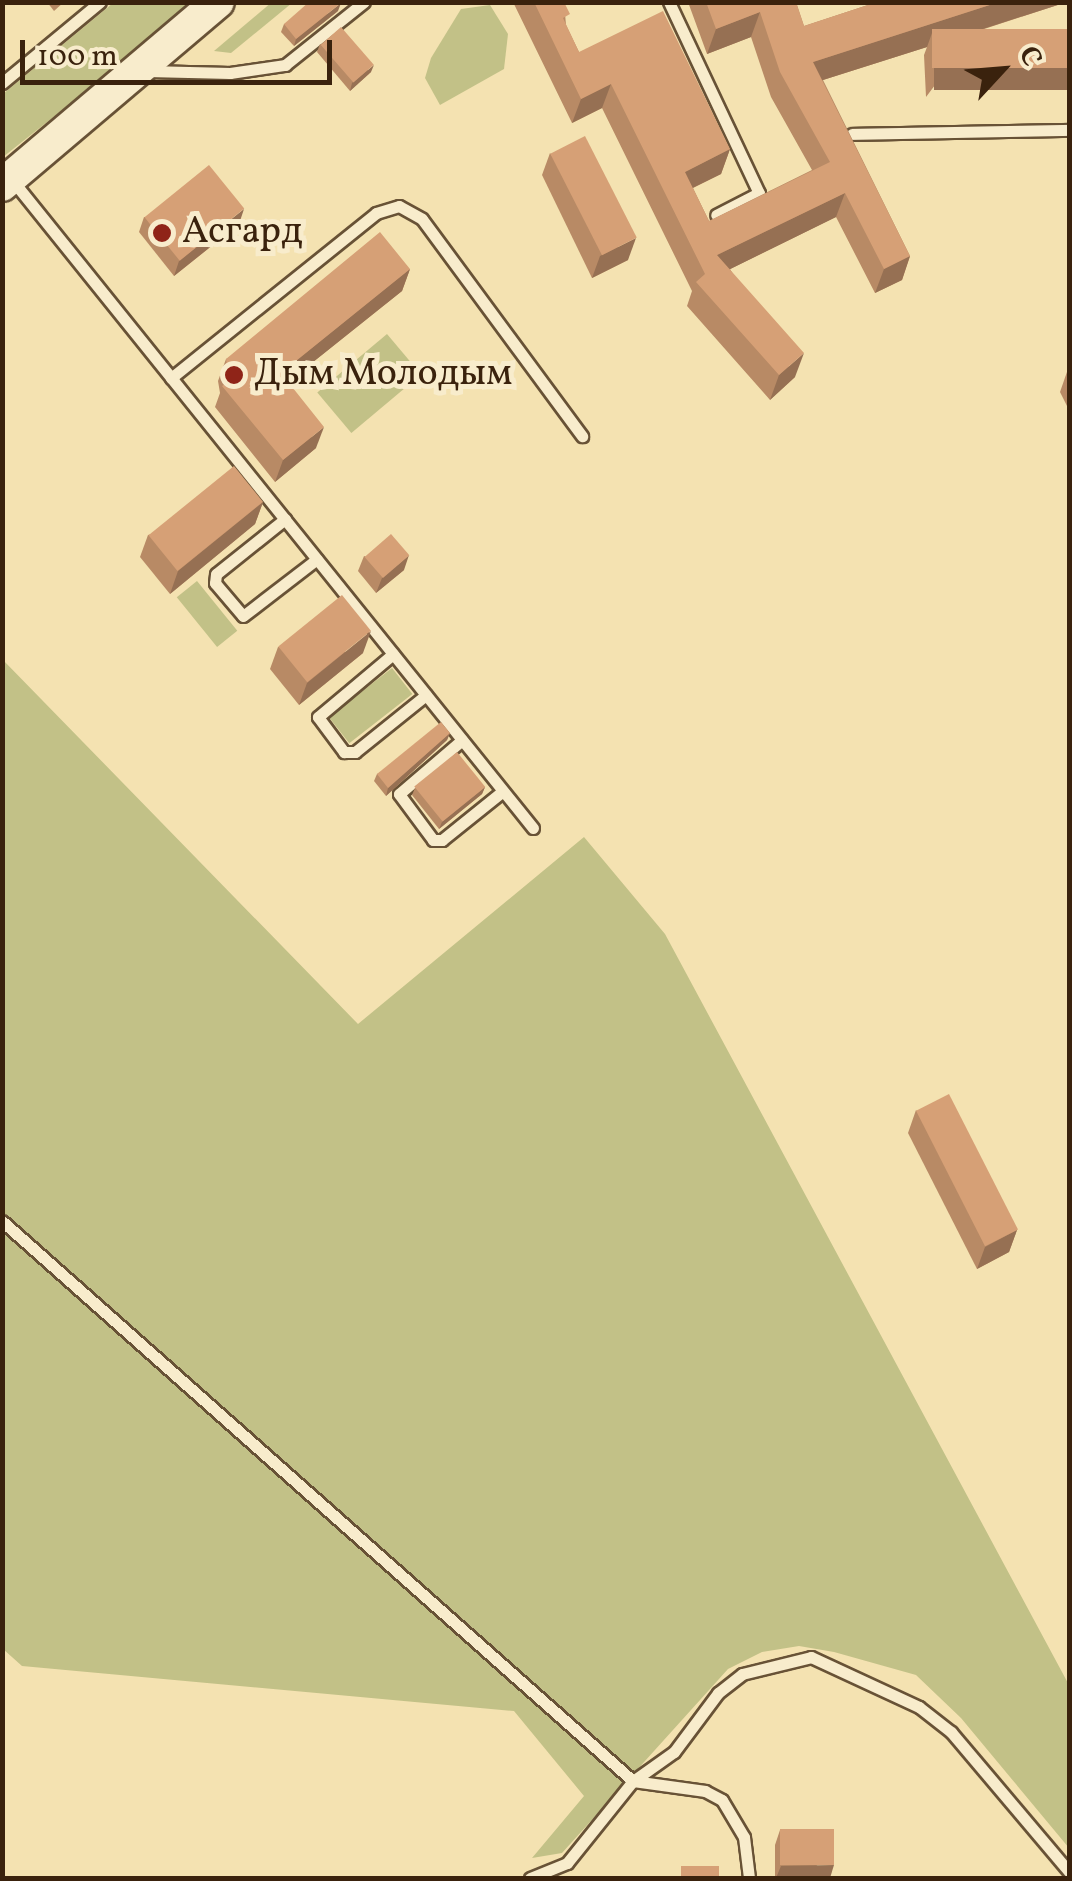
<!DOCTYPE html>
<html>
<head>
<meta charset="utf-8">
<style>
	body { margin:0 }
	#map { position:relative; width:1072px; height:1881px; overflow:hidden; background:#f4e2b1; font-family:Vollkorn,serif }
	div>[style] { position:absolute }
	.green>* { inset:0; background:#c2c187; transform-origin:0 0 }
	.roads { filter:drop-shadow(2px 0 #685236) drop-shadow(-2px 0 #685236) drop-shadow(0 2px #685236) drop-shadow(0 -2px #685236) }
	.service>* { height:11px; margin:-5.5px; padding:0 5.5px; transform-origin:5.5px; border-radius:5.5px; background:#f8eccc }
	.secondary>* { height:32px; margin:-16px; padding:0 16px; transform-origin:16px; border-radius:16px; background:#f8eccc }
	.wall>* { inset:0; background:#b88a65 }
	.shaded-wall>* { inset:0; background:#967053; transform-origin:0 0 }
	.building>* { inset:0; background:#d6a076; transform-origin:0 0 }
	.dots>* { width:28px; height:28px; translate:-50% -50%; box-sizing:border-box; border:5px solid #f8eccc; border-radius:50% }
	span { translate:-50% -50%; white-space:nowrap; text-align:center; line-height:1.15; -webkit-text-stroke:10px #f8eccc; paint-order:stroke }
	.poi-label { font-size:38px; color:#3a220d }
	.left { translate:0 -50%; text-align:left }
	.frame { position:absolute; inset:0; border:5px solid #3a220d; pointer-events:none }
	.north { position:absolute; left:952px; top:20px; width:100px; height:100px; -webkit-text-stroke:8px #f8eccc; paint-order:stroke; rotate:64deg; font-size:28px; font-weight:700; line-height:40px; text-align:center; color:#3a220d }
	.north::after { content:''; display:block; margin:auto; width:35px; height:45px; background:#3a220d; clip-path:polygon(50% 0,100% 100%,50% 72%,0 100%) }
	.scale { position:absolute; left:20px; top:40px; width:312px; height:45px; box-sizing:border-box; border:5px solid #3a220d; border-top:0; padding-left:12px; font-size:30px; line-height:35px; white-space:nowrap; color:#3a220d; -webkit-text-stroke:8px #f8eccc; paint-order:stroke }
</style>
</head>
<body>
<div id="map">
	<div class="green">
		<i style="clip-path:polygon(272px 2px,292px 3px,231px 53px,214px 51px)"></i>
		<i style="clip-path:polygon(113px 3px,197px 3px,3px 157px,3px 94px)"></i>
		<i style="clip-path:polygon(490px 5px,508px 34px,504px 69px,440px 105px,425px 78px,431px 58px,461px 9px)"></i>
		<i style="left:387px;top:334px;width:53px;height:91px;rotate:50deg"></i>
		<i style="left:197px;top:581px;width:64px;height:26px;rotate:51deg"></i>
		<i style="clip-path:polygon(3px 660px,358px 1024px,584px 837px,665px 934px,1069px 1685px,1069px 1848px,961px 1718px,916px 1675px,834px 1652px,799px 1646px,762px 1652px,728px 1669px,562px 1853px,532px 1858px,584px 1796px,514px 1711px,22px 1666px,3px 1649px)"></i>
		<i style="left:392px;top:668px;width:33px;height:80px;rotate:52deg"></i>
	</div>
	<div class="roads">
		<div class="service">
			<i style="left:669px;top:2px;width:211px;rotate:64.8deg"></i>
			<i style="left:759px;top:193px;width:48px;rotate:152.9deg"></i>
			<i style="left:147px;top:71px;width:83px;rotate:1.4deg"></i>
			<i style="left:230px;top:73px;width:56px;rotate:-8.3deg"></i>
			<i style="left:285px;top:65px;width:101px;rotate:-38.6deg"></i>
			<i style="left:2px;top:83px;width:127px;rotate:-39.6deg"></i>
			<i style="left:852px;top:134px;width:218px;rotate:-1.1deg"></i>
			<i style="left:13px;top:181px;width:830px;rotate:51.21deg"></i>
			<i style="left:171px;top:378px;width:263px;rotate:-38.8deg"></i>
			<i style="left:376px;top:213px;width:24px;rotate:-17deg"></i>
			<i style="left:399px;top:206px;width:26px;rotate:29deg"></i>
			<i style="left:422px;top:219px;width:270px;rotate:53.6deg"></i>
			<i style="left:285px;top:519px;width:88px;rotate:141.4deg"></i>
			<i style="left:216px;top:574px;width:9px;rotate:96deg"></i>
			<i style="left:215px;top:583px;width:43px;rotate:49.7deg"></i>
			<i style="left:243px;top:616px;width:93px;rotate:-37.6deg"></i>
			<i style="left:393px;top:654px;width:98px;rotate:140deg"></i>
			<i style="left:318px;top:717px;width:44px;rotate:53.4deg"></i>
			<i style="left:344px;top:752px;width:11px"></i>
			<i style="left:355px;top:752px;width:91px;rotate:-38.8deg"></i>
			<i style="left:462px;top:740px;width:83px;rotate:139.4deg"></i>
			<i style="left:399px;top:794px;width:57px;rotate:53.5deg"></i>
			<i style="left:433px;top:840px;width:9px"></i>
			<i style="left:442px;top:840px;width:78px;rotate:-38.8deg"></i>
			<i style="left:2px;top:1221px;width:844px;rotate:41.59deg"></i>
			<i style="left:633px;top:1781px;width:50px;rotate:-35.3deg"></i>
			<i style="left:674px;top:1752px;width:74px;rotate:-53.3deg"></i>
			<i style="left:718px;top:1693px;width:31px;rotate:-38deg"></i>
			<i style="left:742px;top:1674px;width:71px;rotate:-13.8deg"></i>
			<i style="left:811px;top:1657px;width:119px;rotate:24.8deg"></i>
			<i style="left:919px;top:1707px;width:41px;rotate:38deg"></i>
			<i style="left:951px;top:1732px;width:185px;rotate:49.8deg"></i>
			<i style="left:530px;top:1878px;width:40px;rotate:-22deg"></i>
			<i style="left:567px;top:1863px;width:105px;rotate:-51.2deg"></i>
			<i style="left:633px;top:1781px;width:73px;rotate:7.9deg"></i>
			<i style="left:705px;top:1791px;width:19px;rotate:28deg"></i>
			<i style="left:722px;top:1800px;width:43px;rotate:59.3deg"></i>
			<i style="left:744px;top:1837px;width:41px;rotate:83deg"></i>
		</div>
		<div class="secondary">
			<i style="left:2px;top:185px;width:283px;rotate:-40.3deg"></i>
		</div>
	</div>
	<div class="wall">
		<i style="clip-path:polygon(47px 2px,64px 2px,54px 11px)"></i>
		<i style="clip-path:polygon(513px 2px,564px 2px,566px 25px,579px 52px,730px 149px,721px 174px,693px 188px,709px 221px,812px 170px,771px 97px,751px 37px,707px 54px,688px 2px,796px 2px,804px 26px,877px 2px,1067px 2px,975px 32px,926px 97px,924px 55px,927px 47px,823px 80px,910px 256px,902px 280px,875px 293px,836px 217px,730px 269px,795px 377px,770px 400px,687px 306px,692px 291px,602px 108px,572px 123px)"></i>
		<i style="clip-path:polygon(338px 11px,294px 46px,281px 32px,284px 24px)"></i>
		<i style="clip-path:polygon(320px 44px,371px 72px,350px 91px,317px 52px)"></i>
		<i style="clip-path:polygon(550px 153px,628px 260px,592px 278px,542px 175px)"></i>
		<i style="clip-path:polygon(144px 217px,239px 224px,174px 276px,139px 232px)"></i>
		<i style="clip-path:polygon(410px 269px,402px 291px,288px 382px,316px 448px,275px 482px,215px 407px,220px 393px,218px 381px,226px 359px)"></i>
		<i style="clip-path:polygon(1068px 369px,1070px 369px,1070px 412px,1060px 392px)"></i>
		<i style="clip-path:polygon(263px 502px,255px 524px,170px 594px,140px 557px,148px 535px)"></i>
		<i style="clip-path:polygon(364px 556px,404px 570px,376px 593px,358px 571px)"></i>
		<i style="clip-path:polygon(278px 647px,363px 653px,299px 705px,270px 669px)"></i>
		<i style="clip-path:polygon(450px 733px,447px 740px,386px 796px,374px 781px,377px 774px)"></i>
		<i style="clip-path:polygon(485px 787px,482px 794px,439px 829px,412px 795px,415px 788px)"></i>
		<i style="clip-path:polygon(916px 1110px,1017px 1230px,1009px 1252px,977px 1269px,908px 1133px)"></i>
		<i style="clip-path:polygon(780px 1830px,830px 1878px,775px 1878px,775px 1845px)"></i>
	</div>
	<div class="shaded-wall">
		<i style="clip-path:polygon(999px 2px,1067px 2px,933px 45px,932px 33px,927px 47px,804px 86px,813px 62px)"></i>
		<i style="clip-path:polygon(341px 3px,338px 11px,294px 46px,296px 39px)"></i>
		<i style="clip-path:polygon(760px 12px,751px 37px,707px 54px,716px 29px)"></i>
		<i style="clip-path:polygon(374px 65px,371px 72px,350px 91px,352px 83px)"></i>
		<i style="left:1070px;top:68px;width:22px;height:136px;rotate:90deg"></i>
		<i style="clip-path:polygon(611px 84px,602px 108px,572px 123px,581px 99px)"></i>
		<i style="clip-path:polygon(730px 149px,721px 174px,676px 196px,685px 172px)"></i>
		<i style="clip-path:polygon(845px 193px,836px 217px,708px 280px,717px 255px)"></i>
		<i style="clip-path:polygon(244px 209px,239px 224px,174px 276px,179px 261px)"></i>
		<i style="clip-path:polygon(636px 238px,628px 260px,592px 278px,600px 256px)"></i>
		<i style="clip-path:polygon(910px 256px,902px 280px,875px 293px,884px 269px)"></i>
		<i style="clip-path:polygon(410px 269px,402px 291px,273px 394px,281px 373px)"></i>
		<i style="clip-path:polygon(804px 353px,795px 377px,770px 400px,779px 375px)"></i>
		<i style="clip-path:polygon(324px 427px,316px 448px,275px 482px,283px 460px)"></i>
		<i style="clip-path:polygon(263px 502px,255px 524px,170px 594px,178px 571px)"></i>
		<i style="clip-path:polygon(409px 555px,404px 570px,376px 593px,382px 578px)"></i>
		<i style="clip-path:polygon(371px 631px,363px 653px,299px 705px,307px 683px)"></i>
		<i style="clip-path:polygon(450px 733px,447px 740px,386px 796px,388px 788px)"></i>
		<i style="clip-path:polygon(485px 787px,482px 794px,439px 829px,442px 822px)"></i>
		<i style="clip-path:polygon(1017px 1230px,1009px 1252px,977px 1269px,985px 1247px)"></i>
		<i style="clip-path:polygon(834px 1865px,830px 1878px,776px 1878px,781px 1866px)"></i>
	</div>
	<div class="building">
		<i style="clip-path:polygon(309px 2px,341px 3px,296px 39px,284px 24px)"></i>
		<i style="clip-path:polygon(534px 2px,564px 2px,570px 14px,563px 18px,579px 52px,663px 11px,730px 149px,685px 172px,709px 221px,830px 162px,780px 72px,760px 12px,716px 29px,706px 2px,796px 2px,804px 26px,877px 2px,999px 2px,813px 62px,910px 256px,884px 269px,845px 193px,717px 255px,804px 353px,779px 375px,696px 282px,705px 274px,611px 84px,581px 99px)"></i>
		<i style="left:341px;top:27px;width:50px;height:27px;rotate:49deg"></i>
		<i style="left:1070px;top:29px;width:39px;height:138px;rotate:90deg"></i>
		<i style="left:585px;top:136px;width:114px;height:39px;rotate:63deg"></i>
		<i style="left:209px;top:165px;width:56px;height:83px;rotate:51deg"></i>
		<i style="clip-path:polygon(380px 232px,410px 269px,281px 373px,324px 427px,283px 460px,222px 386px,229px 381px,226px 359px)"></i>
		<i style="left:234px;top:466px;width:46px;height:110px;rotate:51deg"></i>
		<i style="left:391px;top:534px;width:28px;height:35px;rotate:49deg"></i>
		<i style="left:342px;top:595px;width:46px;height:82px;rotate:51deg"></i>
		<i style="clip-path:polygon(441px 722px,450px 733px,388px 788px,377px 774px)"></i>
		<i style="left:457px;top:752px;width:45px;height:55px;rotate:51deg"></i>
		<i style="left:949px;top:1094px;width:152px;height:37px;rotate:63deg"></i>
		<i style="left:834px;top:1829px;width:36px;height:54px;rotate:90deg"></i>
		<i style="left:681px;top:1866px;width:38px;height:12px"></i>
	</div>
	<div class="dots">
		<i style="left:162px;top:233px;background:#8f2418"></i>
		<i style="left:234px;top:375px;background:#8f2418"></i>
	</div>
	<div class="poi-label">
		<span class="left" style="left:182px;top:233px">Асгард</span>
		<span class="left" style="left:254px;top:375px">Дым Молодым</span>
	</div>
	<div class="frame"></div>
	<div class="north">С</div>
	<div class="scale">100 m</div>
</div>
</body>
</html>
